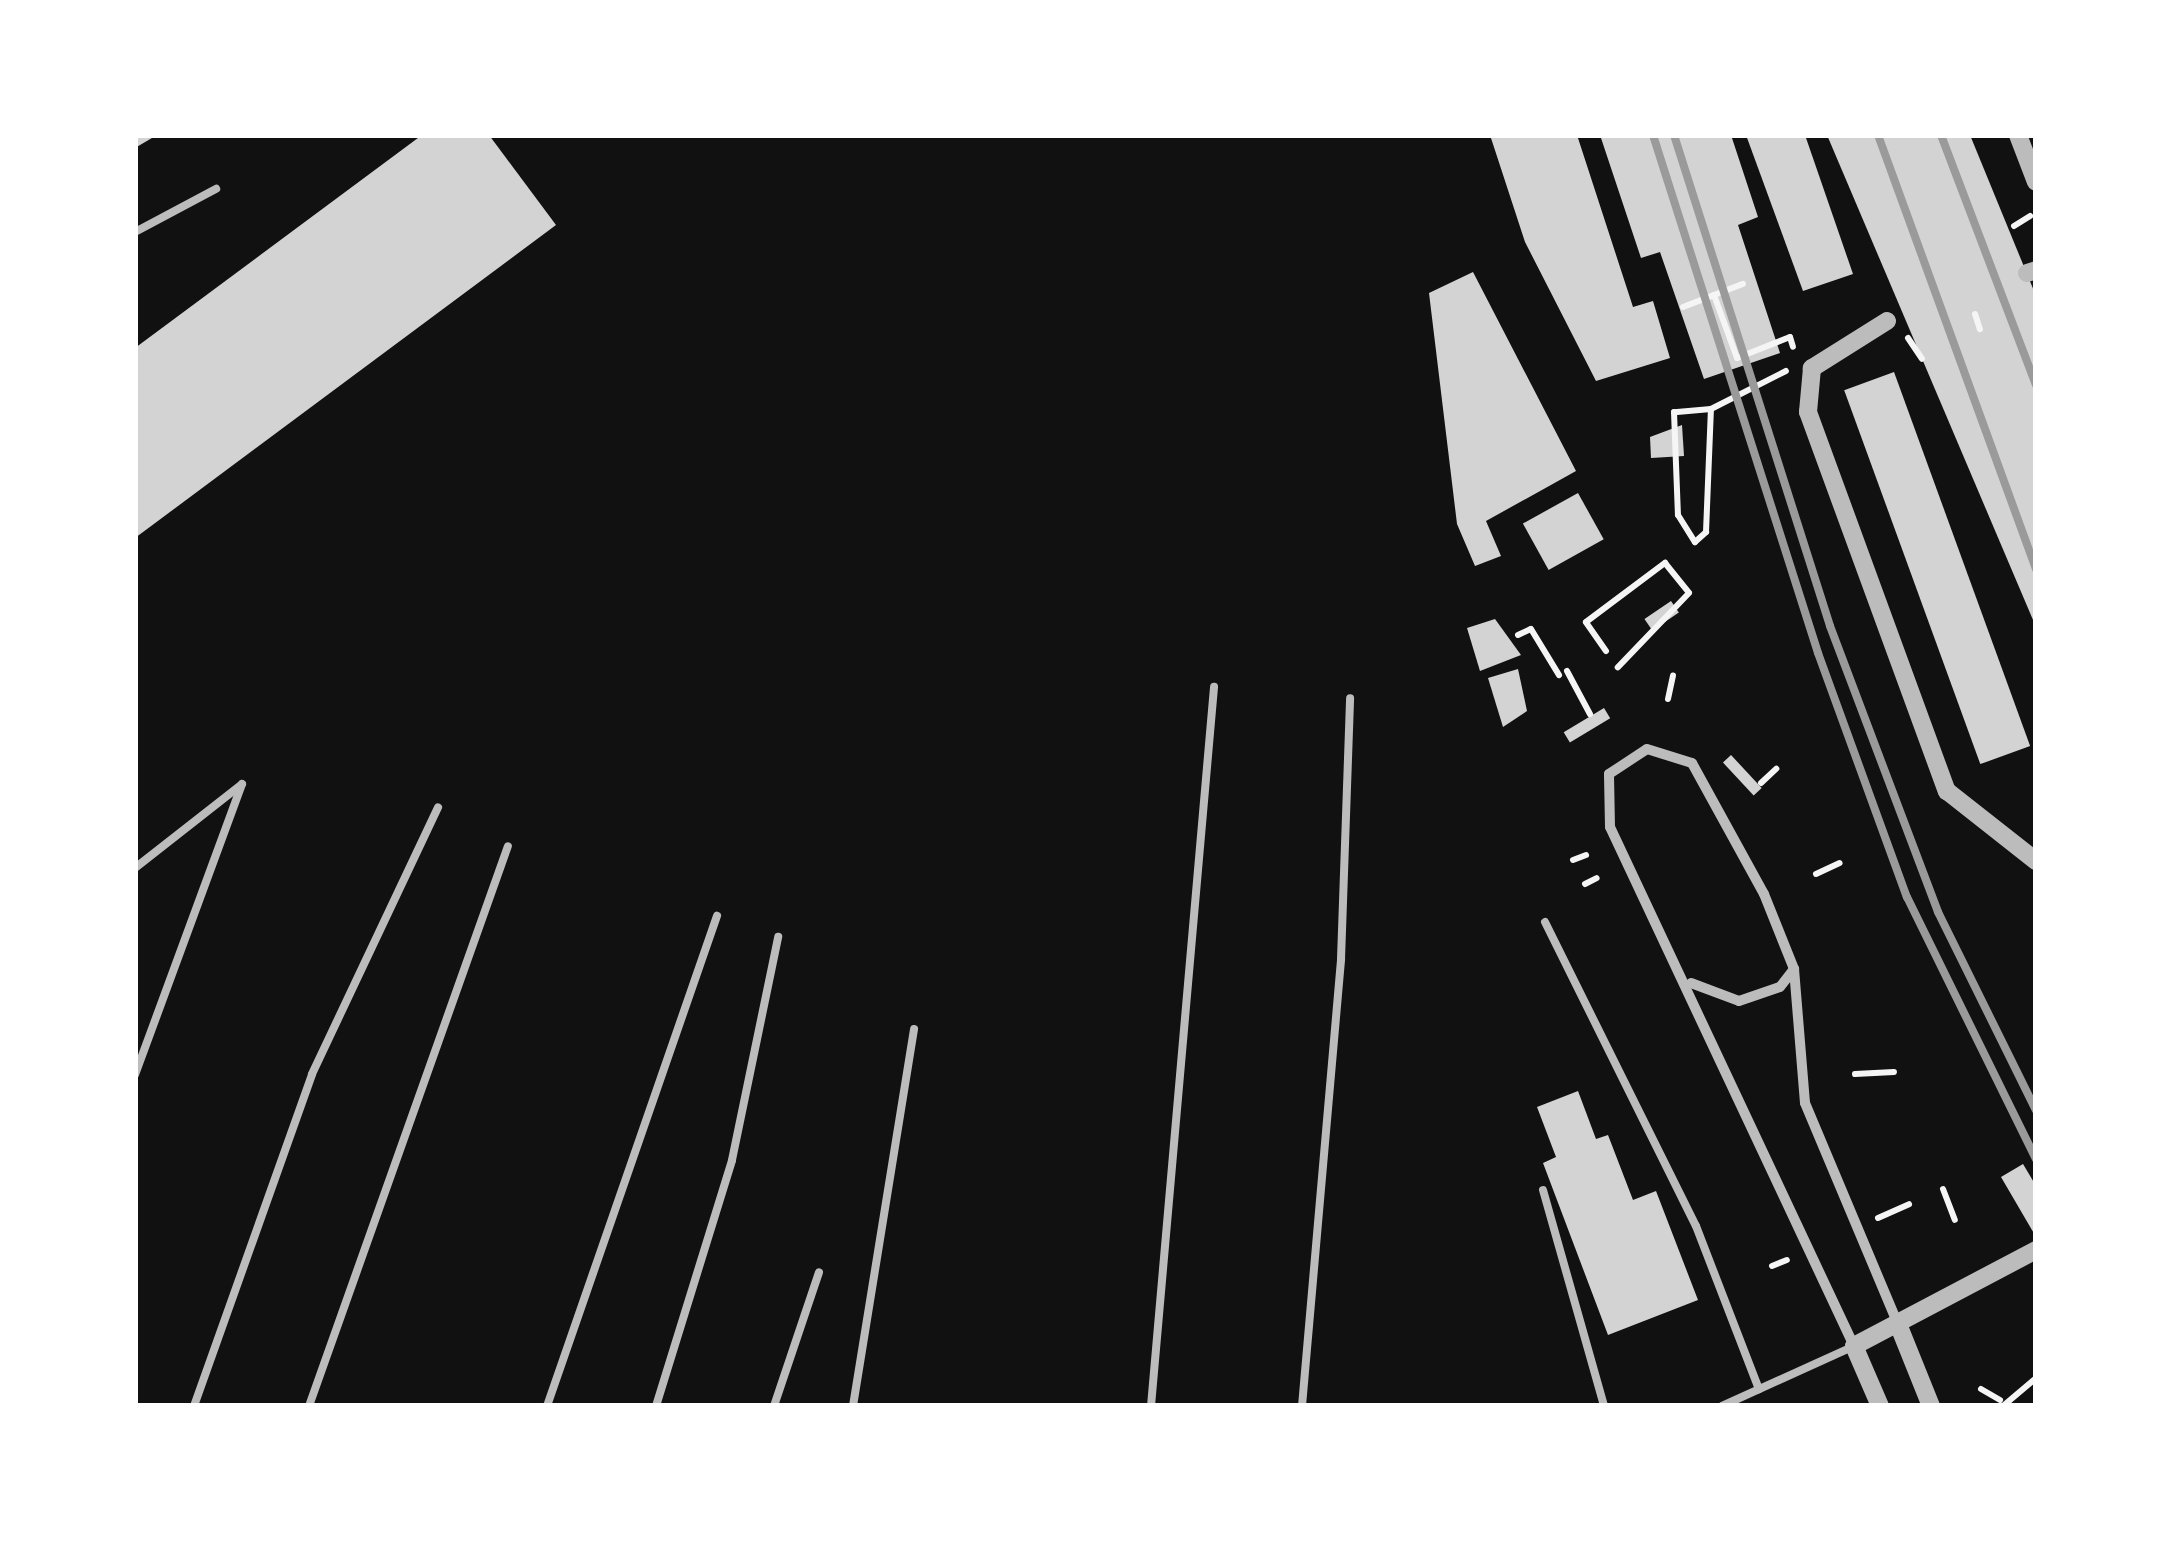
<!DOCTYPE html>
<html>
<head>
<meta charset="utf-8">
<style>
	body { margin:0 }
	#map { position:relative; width:2171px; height:1541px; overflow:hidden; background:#111; font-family:"Varela Round",sans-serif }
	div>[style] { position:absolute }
	.building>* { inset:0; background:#d3d3d3; transform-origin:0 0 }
	.path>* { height:6px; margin:-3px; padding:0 3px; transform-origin:3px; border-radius:3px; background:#f5f5f5 }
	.service>* { height:8px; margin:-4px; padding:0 4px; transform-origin:4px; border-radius:4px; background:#bcbcbc }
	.minor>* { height:10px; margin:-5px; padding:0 5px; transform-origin:5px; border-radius:5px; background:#bcbcbc }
	.tertiary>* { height:18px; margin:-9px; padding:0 9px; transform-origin:9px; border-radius:9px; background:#bcbcbc }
	.rail>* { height:8px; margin:-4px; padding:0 4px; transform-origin:4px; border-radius:4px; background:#9a9a9a }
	span { translate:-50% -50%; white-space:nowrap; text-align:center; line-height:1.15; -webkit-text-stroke:10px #fff; paint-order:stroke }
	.frame { position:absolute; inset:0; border:138px solid #fff; pointer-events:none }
</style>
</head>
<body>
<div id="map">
	<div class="building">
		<i style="clip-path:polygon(135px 135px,157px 135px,135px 148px)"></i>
		<i style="clip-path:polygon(422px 135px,489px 135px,556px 225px,135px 538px,135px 348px)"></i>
		<i style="clip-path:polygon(1490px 135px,1577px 135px,1633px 307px,1653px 301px,1670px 358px,1596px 381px,1525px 242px)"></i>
		<i style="clip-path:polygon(1600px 135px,1731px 135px,1758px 217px,1738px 225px,1780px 353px,1704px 379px,1660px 252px,1641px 258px)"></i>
		<i style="clip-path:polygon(1746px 135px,1805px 135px,1853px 274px,1803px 291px)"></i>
		<i style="clip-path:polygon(1827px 135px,1970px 135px,2036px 296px,2036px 627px)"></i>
		<i style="clip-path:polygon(1473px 272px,1576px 471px,1486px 521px,1501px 556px,1475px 566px,1457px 524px,1429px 293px)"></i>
		<i style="left:1894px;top:372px;width:398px;height:53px;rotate:70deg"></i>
		<i style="clip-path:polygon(1682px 425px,1684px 456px,1651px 458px,1650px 437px)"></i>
		<i style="left:1578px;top:493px;width:53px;height:63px;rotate:61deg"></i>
		<i style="left:1671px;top:601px;width:14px;height:32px;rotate:56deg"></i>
		<i style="clip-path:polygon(1495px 619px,1521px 655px,1480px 671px,1467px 628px)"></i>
		<i style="clip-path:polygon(1518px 669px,1527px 711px,1503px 727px,1488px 678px)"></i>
		<i style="left:1604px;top:708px;width:12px;height:47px;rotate:59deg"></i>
		<i style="left:1731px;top:755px;width:45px;height:11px;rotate:47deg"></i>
		<i style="clip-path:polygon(1578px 1091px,1596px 1139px,1608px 1135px,1633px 1200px,1656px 1191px,1698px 1300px,1608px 1335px,1543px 1163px,1556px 1157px,1537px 1107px)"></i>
		<i style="clip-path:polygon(2023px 1164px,2036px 1186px,2036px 1237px,2001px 1177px)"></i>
	</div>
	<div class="path">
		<i style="left:2014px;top:226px;width:19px;rotate:-32deg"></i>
		<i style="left:1714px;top:295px;width:31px;rotate:-21deg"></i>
		<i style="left:1683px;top:307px;width:33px;rotate:-21deg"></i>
		<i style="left:1714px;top:295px;width:67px;rotate:69.9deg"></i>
		<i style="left:1737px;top:358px;width:57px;rotate:-21.6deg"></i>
		<i style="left:1790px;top:337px;width:10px;rotate:73deg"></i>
		<i style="left:1975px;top:314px;width:16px;rotate:72deg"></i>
		<i style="left:1908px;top:338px;width:25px;rotate:56deg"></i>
		<i style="left:1711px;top:409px;width:37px;rotate:175deg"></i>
		<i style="left:1674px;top:412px;width:103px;rotate:87.8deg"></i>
		<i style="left:1678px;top:515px;width:32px;rotate:58deg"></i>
		<i style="left:1695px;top:542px;width:15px;rotate:-42deg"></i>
		<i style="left:1706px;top:532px;width:123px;rotate:-87.7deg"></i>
		<i style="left:1711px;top:409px;width:84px;rotate:-26.9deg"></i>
		<i style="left:1518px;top:635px;width:14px;rotate:-25deg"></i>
		<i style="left:1531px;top:629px;width:54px;rotate:58.7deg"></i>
		<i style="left:1606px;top:651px;width:35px;rotate:-125deg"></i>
		<i style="left:1586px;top:622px;width:99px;rotate:-36.8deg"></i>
		<i style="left:1665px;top:563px;width:38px;rotate:51deg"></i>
		<i style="left:1689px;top:593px;width:103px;rotate:133.8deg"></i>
		<i style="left:1567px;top:671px;width:49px;rotate:61.9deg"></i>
		<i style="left:1668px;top:699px;width:24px;rotate:-78deg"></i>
		<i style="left:1761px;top:783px;width:21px;rotate:-43deg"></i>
		<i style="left:1573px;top:860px;width:14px;rotate:-21deg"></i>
		<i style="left:1816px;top:874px;width:26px;rotate:-25deg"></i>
		<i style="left:1585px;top:884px;width:13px;rotate:-27deg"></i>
		<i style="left:1855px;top:1074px;width:39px;rotate:-3deg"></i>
		<i style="left:1943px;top:1189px;width:33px;rotate:69deg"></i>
		<i style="left:1878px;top:1218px;width:34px;rotate:-24deg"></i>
		<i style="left:1772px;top:1266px;width:16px;rotate:-22deg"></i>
		<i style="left:1981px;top:1389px;width:22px;rotate:30deg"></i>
		<i style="left:2003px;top:1406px;width:43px;rotate:-40.3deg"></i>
	</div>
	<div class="service">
		<i style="left:135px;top:232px;width:92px;rotate:-28deg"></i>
		<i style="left:135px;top:868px;width:136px;rotate:-38.1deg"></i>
		<i style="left:242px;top:784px;width:310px;rotate:110.2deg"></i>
		<i style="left:1545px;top:922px;width:339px;rotate:63.6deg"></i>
		<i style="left:1696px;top:1226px;width:175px;rotate:68.9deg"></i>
		<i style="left:1543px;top:1190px;width:224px;rotate:74.2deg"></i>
		<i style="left:194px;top:1406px;width:352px;rotate:-70.4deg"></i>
		<i style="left:312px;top:1074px;width:295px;rotate:-64.7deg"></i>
		<i style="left:309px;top:1406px;width:594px;rotate:-70.44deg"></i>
		<i style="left:547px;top:1406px;width:519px;rotate:-70.87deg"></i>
		<i style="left:656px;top:1406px;width:257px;rotate:-72.8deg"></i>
		<i style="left:732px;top:1160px;width:228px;rotate:-78.3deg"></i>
		<i style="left:774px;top:1406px;width:141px;rotate:-71.4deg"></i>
		<i style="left:853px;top:1406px;width:382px;rotate:-80.8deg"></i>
		<i style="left:1151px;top:1406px;width:722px;rotate:-84.99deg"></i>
		<i style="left:1302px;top:1406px;width:449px;rotate:-85deg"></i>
		<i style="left:1341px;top:959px;width:261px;rotate:-88deg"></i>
		<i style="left:1722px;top:1406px;width:145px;rotate:-24.4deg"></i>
	</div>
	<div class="minor">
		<i style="left:1691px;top:983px;width:51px;rotate:20.6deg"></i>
		<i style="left:1739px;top:1001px;width:43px;rotate:-18.9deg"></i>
		<i style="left:1780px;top:987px;width:23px;rotate:-52deg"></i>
		<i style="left:1854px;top:1346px;width:573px;rotate:-115.18deg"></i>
		<i style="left:1610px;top:827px;width:53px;rotate:-91.1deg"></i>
		<i style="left:1609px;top:774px;width:45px;rotate:-33.3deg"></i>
		<i style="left:1647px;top:749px;width:47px;rotate:17.3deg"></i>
		<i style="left:1692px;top:763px;width:149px;rotate:61.2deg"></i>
		<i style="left:1764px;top:894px;width:81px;rotate:68.2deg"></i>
		<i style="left:1794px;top:969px;width:134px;rotate:85.3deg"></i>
		<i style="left:1805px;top:1103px;width:240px;rotate:67.2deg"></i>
	</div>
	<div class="tertiary">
		<i style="left:2018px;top:135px;width:50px;rotate:69deg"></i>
		<i style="left:2027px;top:273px;width:9px;rotate:-18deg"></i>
		<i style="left:1887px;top:321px;width:89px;rotate:147.9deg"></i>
		<i style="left:1812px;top:368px;width:44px;rotate:95.2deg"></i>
		<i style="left:1808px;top:412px;width:404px;rotate:69.9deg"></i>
		<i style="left:1947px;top:791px;width:113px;rotate:38.2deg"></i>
		<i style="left:1898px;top:1324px;width:88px;rotate:68.1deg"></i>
		<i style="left:1880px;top:1406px;width:65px;rotate:-113.4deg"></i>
		<i style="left:1854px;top:1346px;width:206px;rotate:-27.8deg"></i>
	</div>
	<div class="rail">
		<i style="left:1653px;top:135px;width:544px;rotate:72.33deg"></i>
		<i style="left:1818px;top:653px;width:260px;rotate:70deg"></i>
		<i style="left:1907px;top:897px;width:292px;rotate:63.8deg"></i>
		<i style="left:1674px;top:135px;width:515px;rotate:72.37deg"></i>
		<i style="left:1830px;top:626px;width:306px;rotate:69.3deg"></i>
		<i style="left:1938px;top:912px;width:221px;rotate:63.7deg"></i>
		<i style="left:1878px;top:135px;width:462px;rotate:70deg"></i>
		<i style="left:1941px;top:135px;width:267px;rotate:69.2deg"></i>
	</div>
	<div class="frame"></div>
</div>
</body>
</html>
